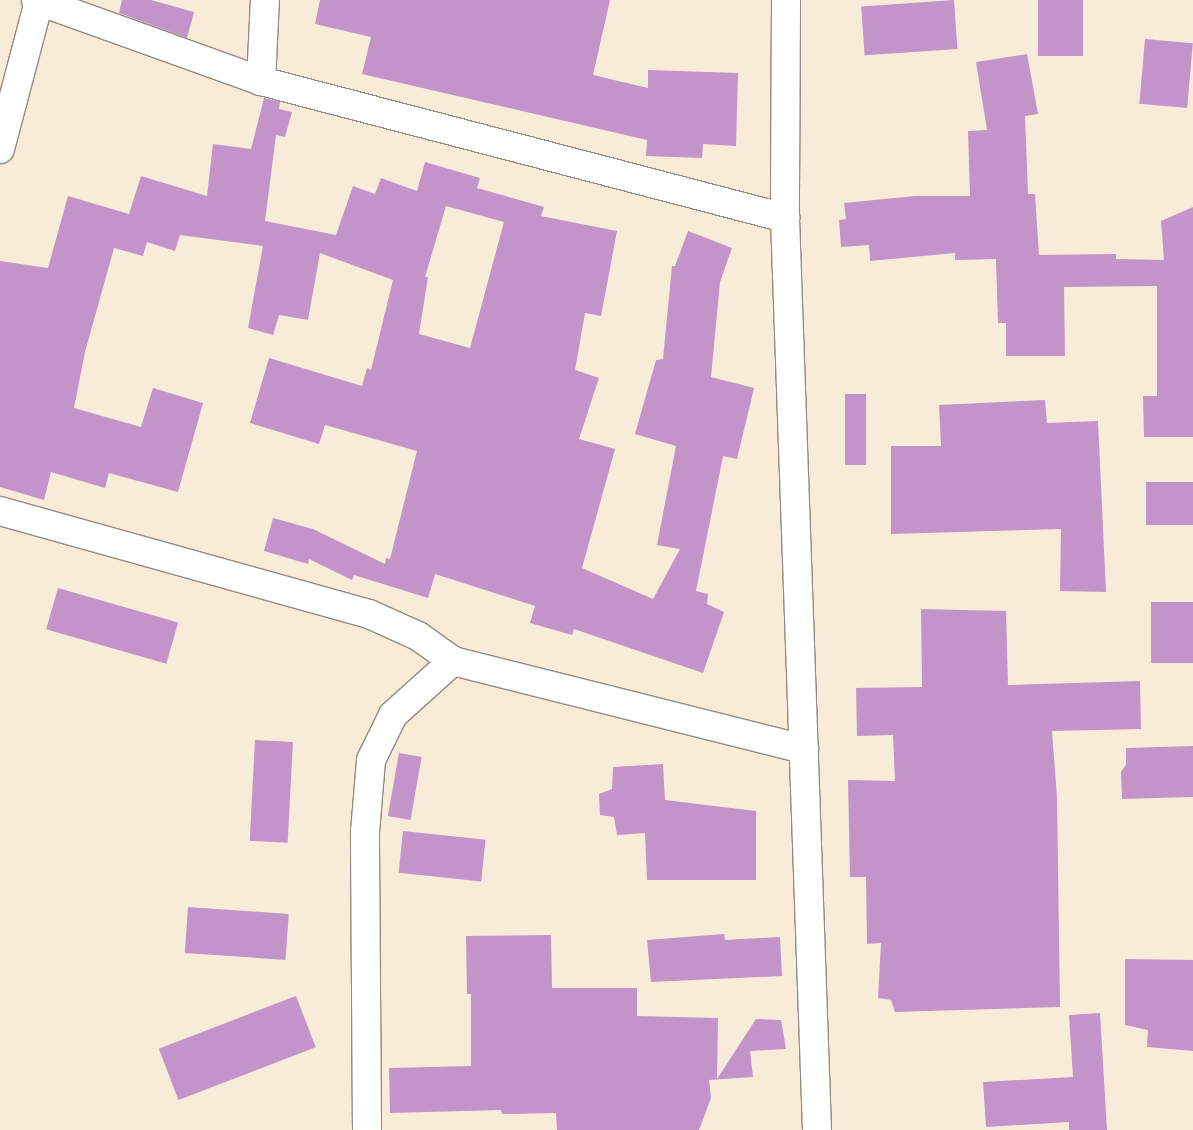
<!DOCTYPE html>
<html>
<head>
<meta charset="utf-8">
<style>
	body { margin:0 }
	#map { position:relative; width:1193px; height:1130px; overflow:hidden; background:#f8ebd8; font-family:"Playpen Sans",sans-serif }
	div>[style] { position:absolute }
	.building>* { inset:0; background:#c394ca; transform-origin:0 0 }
	.roads { filter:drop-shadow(1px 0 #928b82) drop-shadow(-1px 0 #928b82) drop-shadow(0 1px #928b82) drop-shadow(0 -1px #928b82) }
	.minor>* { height:28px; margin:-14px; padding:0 14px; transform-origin:14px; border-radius:14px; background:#fff }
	span { translate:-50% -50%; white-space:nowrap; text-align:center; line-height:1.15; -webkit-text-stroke:4px #fbf7ec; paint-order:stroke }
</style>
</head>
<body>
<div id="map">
	<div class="building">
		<i style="clip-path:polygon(122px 0,151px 0,194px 12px,187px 38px,119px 13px)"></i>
		<i style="clip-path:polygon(320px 0,610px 0,593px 75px,648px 88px,648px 70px,738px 73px,736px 146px,703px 144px,702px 158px,646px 156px,647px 140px,362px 74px,371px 37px,315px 24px)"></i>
		<i style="left:954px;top:0;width:49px;height:93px;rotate:86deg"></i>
		<i style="left:1038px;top:0;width:45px;height:56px"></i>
		<i style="left:1145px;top:39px;width:48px;height:65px;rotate:5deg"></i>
		<i style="clip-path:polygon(1027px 54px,1038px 114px,1025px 116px,1028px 194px,1035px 194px,1039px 255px,1116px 254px,1116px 259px,1164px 260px,1161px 221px,1193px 207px,1193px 437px,1144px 437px,1143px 396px,1157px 396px,1157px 286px,1064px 287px,1065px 356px,1006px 356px,1006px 323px,998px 323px,996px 259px,955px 260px,955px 253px,870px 261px,869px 245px,841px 247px,839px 220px,846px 219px,844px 203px,915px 196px,970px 196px,968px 131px,987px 130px,976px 62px)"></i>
		<i style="clip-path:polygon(evenodd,264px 98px,280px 102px,279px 109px,292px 112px,285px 137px,276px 135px,265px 221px,336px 235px,353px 186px,375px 194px,381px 178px,417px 191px,425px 162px,480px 178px,477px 188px,544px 207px,541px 216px,617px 231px,601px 316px,585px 313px,575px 370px,599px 378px,579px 439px,615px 449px,582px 568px,653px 599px,680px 549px,657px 545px,676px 446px,635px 434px,656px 360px,663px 359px,672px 266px,675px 266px,688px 231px,732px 248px,720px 282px,711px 377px,754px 388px,737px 459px,723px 456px,696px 591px,708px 594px,707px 604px,724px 612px,703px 673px,574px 629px,572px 635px,530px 623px,535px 606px,435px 574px,428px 598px,354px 575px,352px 580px,309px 559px,308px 564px,264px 551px,273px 518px,313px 529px,385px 564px,386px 558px,390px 559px,417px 451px,325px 425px,319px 444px,250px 423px,269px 358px,362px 386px,367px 368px,371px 370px,393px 280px,320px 253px,308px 320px,279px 315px,273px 335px,248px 328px,263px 246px,180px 235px,175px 251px,147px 242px,143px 256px,114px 248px,85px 352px,74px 408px,141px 427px,153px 388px,203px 403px,178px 492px,109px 473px,105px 488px,51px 472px,44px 500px,0 487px,0 261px,48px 268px,68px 196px,129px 214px,141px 176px,207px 196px,213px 144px,251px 149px,264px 98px,446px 206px,504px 222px,470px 348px,419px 334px,428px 277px,425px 277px,446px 206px)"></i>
		<i style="left:845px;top:394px;width:21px;height:71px"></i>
		<i style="clip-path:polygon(1045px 400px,1047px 423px,1098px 421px,1106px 592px,1060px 591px,1061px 529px,891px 534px,891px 446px,941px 446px,939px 405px)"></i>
		<i style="left:1193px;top:482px;width:43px;height:47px;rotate:90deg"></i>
		<i style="left:58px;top:588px;width:125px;height:43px;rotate:16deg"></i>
		<i style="left:1193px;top:602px;width:61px;height:42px;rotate:90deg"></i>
		<i style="clip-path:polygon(921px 609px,1006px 611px,1008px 685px,1140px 681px,1141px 729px,1052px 731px,1057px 797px,1060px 1007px,895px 1012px,891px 1000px,878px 998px,881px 943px,867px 944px,866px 877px,850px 877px,848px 780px,895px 781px,893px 735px,857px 736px,856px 688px,922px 687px)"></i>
		<i style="left:255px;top:740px;width:38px;height:101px;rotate:3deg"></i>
		<i style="clip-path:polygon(1193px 746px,1193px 797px,1122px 799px,1121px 772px,1126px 764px,1126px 748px)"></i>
		<i style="left:399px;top:753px;width:23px;height:64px;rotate:10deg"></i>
		<i style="clip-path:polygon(663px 764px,665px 800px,756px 811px,756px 880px,647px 880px,645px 833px,617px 835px,614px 817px,600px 815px,599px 794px,612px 789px,613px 767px)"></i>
		<i style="left:403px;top:831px;width:83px;height:42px;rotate:6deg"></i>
		<i style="left:188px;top:907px;width:101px;height:46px;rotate:4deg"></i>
		<i style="clip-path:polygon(724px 934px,725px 940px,780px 937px,782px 976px,651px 982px,647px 940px)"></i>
		<i style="clip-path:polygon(551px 935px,552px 988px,637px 988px,637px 1016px,718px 1018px,717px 1079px,756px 1019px,781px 1020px,786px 1049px,750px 1051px,753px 1077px,709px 1080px,711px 1098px,699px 1130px,557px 1130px,556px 1113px,502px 1114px,501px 1110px,390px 1113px,389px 1068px,471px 1066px,471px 994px,467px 994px,466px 936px)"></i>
		<i style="clip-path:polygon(1125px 959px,1193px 960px,1193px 1051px,1147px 1047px,1148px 1030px,1125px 1025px)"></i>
		<i style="left:296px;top:996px;width:55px;height:147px;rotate:69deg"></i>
		<i style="clip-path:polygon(1100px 1013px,1107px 1130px,1069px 1130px,1069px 1122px,986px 1127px,983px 1082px,1073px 1077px,1069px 1015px)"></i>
	</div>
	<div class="roads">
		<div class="minor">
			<i style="left:36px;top:0;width:239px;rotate:19.8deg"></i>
			<i style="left:261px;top:81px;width:542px;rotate:14.65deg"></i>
			<i style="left:786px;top:0;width:218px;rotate:90.3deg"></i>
			<i style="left:785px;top:218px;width:913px;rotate:87.99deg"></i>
			<i style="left:261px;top:81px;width:81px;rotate:-87.2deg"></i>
			<i style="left:0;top:149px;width:153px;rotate:-75.2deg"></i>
			<i style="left:0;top:511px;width:383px;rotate:15.6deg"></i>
			<i style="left:369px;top:614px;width:54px;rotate:24.2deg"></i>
			<i style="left:418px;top:636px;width:43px;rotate:35.5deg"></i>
			<i style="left:453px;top:661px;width:362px;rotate:14.1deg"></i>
			<i style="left:367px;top:1130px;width:298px;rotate:-90.4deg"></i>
			<i style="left:365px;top:832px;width:72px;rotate:-85.2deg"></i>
			<i style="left:371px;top:760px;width:50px;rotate:-63.9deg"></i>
			<i style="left:393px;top:715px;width:81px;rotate:-42deg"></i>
		</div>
	</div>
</div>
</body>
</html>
